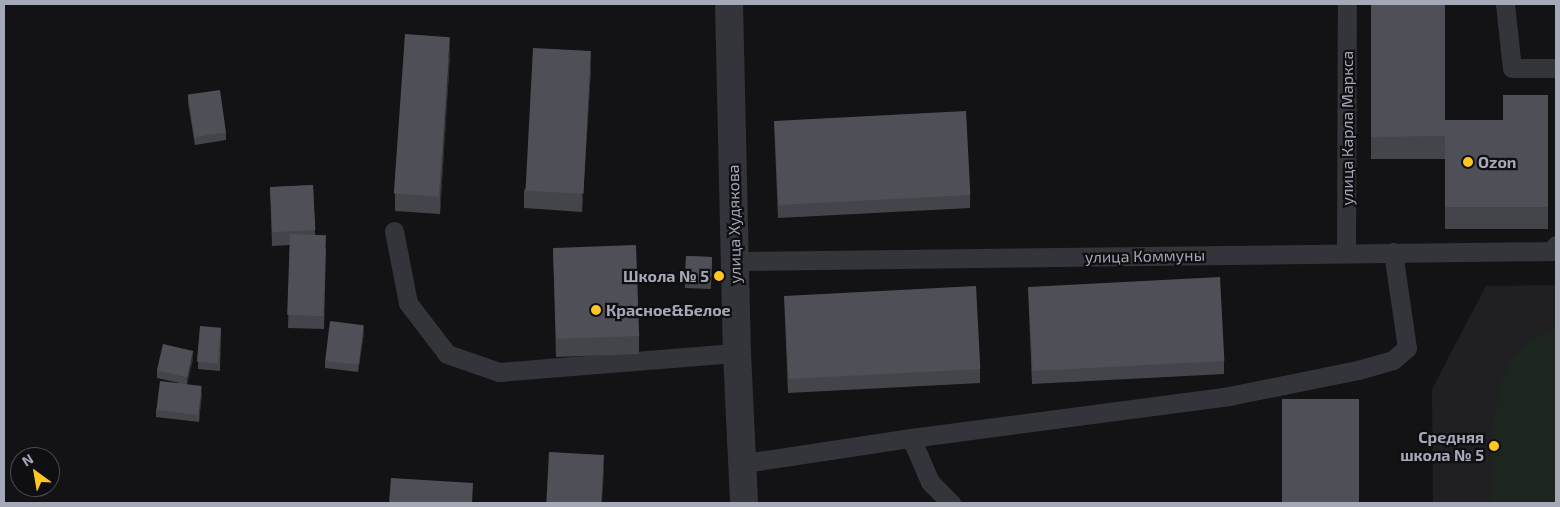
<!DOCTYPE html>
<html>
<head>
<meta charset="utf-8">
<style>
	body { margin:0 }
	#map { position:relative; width:1560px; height:507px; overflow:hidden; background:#131315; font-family:"Exo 2",sans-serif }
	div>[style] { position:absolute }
	.built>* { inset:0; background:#201f22 }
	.green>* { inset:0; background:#1d251f }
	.service>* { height:19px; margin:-9.5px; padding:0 9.5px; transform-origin:9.5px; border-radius:9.5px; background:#34353a }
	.tertiary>* { height:28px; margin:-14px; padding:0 14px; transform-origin:14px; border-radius:14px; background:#34353a }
	.wall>* { inset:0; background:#44444b; transform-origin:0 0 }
	.shaded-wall>* { inset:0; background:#2c2c31 }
	.building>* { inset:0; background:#4f4f57; transform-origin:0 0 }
	.dots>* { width:14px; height:14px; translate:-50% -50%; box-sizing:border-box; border:2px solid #0f0e10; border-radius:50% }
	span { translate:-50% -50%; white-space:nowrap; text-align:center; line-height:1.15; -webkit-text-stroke:4.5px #0f0e10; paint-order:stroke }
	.street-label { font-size:16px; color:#a4a8b7 }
	.poi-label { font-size:16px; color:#a4a8b7; font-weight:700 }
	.left { translate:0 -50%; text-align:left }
	.right { translate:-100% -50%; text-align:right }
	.frame { position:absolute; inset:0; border:5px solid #a4a8b7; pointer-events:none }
	.north { position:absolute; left:10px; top:447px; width:50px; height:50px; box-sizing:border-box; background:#0f0e10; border:1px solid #4b4c53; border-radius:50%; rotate:328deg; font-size:14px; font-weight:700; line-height:20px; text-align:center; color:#a4a8b7 }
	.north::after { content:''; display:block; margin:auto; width:18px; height:22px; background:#fdc623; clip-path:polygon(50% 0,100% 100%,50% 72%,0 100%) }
</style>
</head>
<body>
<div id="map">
	<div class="built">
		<i style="clip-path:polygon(1556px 285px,1556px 503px,1433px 503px,1432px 389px,1486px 286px)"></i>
	</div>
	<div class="green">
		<i style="clip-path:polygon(1556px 327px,1556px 503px,1490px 503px,1491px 432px,1501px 383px,1511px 358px,1531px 339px)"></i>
	</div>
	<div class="service">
		<i style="left:1505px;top:4px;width:64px;rotate:83.8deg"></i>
		<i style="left:1512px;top:68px;width:44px"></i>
		<i style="left:394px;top:231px;width:73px;rotate:79deg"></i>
		<i style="left:408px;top:303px;width:64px;rotate:52.6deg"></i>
		<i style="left:447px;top:354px;width:55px;rotate:19.1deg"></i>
		<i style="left:499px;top:372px;width:239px;rotate:-4.6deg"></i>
		<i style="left:1346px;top:253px;width:249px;rotate:-89.8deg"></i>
		<i style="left:736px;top:261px;width:819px;rotate:-0.7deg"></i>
		<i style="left:1555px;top:251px;width:6px;rotate:-81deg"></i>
		<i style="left:911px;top:438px;width:48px;rotate:66.6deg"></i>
		<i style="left:930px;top:482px;width:30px;rotate:45deg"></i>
		<i style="left:745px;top:463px;width:168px;rotate:-8.6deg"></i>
		<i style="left:911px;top:438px;width:321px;rotate:-7.5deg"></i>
		<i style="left:1229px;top:396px;width:132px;rotate:-11.4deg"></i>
		<i style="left:1358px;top:370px;width:36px;rotate:-16deg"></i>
		<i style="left:1393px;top:360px;width:18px;rotate:-41deg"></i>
		<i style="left:1407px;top:348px;width:97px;rotate:-98.3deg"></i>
	</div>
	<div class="tertiary">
		<i style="left:729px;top:4px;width:349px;rotate:88.7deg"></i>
		<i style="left:737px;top:353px;width:150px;rotate:87.3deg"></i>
	</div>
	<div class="wall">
		<i style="clip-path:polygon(1371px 4px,1445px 120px,1503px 120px,1548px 95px,1548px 229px,1445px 229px,1445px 159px,1371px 159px)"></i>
		<i style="clip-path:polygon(450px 55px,440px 214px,395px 211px,395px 194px)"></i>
		<i style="clip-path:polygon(591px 69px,582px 212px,524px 208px,524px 191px)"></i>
		<i style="clip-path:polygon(188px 94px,226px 133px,226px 140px,195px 145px,188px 102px)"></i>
		<i style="clip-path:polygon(774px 122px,970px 195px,970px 208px,778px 218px)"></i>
		<i style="clip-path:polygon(313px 185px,315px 235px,326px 249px,324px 329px,288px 328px,290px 245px,272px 246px,270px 187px)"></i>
		<i style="clip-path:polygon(553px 248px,639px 336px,639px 354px,556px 357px)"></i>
		<i style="left:686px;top:256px;width:26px;height:32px;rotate:2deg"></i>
		<i style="clip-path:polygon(1028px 288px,1224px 361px,1224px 374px,1032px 384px)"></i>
		<i style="clip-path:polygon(784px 296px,980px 369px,980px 383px,788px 393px)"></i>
		<i style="clip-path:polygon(221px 328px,220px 371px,198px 369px,198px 362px)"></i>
		<i style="clip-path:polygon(364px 333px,358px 372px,325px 368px,325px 361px)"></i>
		<i style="clip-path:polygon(193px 359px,187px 384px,202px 393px,199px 422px,156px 417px,156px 410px,179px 383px,157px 378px,157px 370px)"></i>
	</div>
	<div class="shaded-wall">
		<i style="clip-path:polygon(450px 37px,450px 55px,440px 214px,440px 197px)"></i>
		<i style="clip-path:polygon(591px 51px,591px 69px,582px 212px,582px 195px)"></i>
		<i style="clip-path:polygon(364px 325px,364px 333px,358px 372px,358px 365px)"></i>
		<i style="clip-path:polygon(193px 351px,193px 359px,187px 385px,187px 378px)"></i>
		<i style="clip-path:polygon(202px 386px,202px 393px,199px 422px,199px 414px)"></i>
		<i style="clip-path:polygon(604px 455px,604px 473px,602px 503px,601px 503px)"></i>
	</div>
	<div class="building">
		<i style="clip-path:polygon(1371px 4px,1445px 4px,1445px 120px,1503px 120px,1503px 95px,1548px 95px,1548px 207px,1445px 207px,1445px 136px,1371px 137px)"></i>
		<i style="left:405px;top:34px;width:45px;height:160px;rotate:4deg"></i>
		<i style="left:533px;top:48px;width:58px;height:143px;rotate:3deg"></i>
		<i style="left:220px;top:90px;width:43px;height:32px;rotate:82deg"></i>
		<i style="left:966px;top:111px;width:84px;height:192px;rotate:87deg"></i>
		<i style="left:313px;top:185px;width:45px;height:43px;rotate:87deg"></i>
		<i style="left:290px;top:234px;width:36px;height:81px;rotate:2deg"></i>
		<i style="left:636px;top:245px;width:91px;height:83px;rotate:88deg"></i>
		<i style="left:686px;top:256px;width:26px;height:25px;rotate:2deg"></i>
		<i style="left:1220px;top:277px;width:84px;height:192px;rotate:87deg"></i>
		<i style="left:976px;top:286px;width:83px;height:192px;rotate:87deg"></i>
		<i style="left:330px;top:321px;width:34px;height:40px;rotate:7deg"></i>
		<i style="left:200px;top:326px;width:21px;height:36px;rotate:5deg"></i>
		<i style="left:163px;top:344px;width:31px;height:27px;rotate:13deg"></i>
		<i style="left:160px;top:381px;width:42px;height:29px;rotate:7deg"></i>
		<i style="left:1282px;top:399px;width:77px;height:104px"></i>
		<i style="left:549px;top:452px;width:55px;height:51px;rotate:3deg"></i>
		<i style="clip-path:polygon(391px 478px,473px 483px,472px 503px,389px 503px)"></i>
	</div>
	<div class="dots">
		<i style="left:1468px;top:162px;background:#fdc623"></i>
		<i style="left:719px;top:276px;background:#fdc623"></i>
		<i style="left:596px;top:310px;background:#fdc623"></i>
		<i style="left:1494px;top:446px;background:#fdc623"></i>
	</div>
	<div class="street-label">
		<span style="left:1347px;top:128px;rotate:-90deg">улица Карла Маркса</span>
		<span style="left:734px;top:224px;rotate:-91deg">улица Худякова</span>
		<span style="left:1145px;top:256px;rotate:-1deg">улица Коммуны</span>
	</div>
	<div class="poi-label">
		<span class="left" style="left:1478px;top:162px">Ozon</span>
		<span class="right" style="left:709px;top:276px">Школа № 5</span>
		<span class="left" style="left:606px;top:310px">Красное&amp;Белое</span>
		<span class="right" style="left:1484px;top:446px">Средняя<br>школа № 5</span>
	</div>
	<div class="frame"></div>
	<div class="north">N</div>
</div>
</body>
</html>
